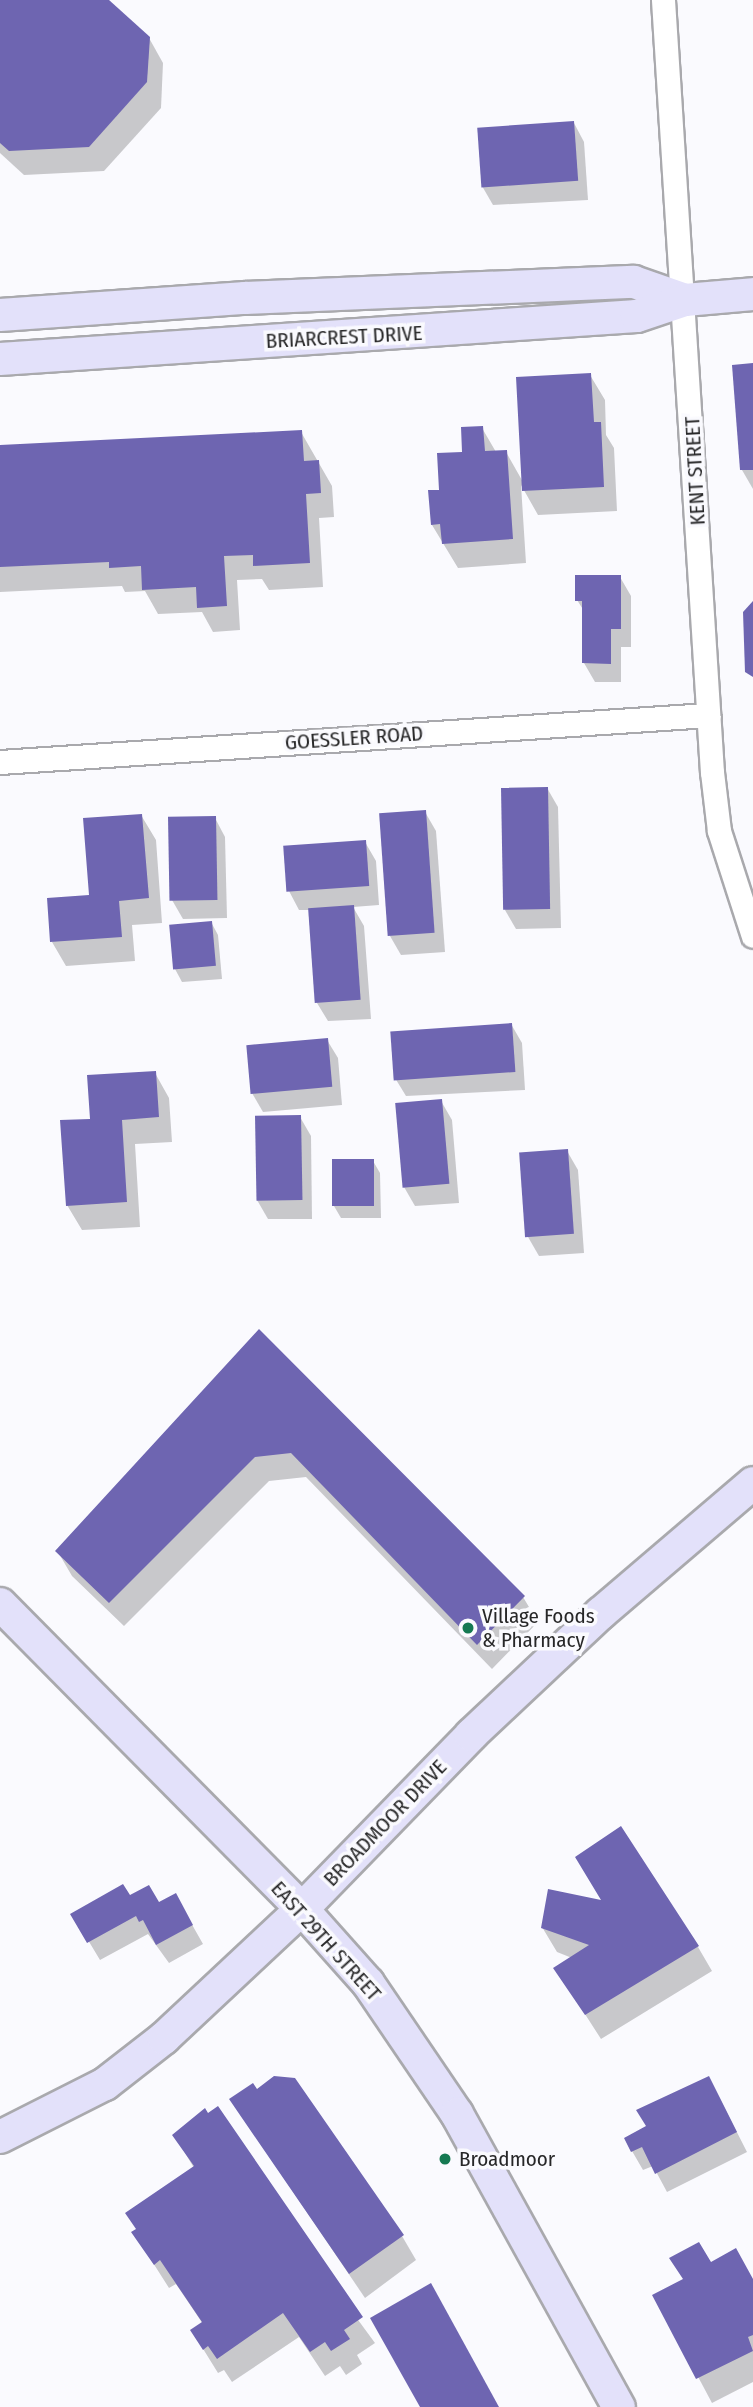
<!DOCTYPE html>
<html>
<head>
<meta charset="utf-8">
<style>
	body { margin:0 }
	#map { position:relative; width:753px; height:2407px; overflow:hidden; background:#fafafe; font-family:"Fira Sans Condensed",sans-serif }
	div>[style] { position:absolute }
	.shadow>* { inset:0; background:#0003 }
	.building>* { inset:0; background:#6e65b1; transform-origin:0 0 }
	.roads { filter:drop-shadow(2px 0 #a9a9ad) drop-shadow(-2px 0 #a9a9ad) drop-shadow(0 2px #a9a9ad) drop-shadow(0 -2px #a9a9ad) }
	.street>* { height:23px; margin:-11.5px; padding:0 11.5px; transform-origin:11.5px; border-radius:11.5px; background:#fff }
	.secondary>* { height:32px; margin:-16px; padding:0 16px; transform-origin:16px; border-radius:16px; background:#e3e1fa }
	.dots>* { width:19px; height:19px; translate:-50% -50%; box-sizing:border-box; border:4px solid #fafafe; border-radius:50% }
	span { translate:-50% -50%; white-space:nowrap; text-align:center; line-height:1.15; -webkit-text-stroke:7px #fafafe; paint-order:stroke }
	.street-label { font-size:21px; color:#272728 }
	.poi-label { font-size:21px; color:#272728 }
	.left { translate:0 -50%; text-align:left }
</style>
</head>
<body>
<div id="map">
	<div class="shadow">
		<i style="clip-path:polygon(0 0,106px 0,149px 38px,163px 63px,161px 108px,104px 171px,24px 175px,0 153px)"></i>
		<i style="clip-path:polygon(574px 123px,584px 142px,588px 200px,493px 205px,482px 186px)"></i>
		<i style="clip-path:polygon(753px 365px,753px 489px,742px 470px)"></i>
		<i style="clip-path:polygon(590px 375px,605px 400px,606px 435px,614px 448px,617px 511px,538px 515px,521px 485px,526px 563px,458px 568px,432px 525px,441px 491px,464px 453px,482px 428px,496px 452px,506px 452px,523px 482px)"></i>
		<i style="clip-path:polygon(301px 432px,332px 486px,334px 517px,319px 518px,323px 587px,269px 590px,262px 579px,237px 580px,240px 630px,213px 632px,202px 612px,158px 614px,145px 591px,125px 592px,122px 586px,0 592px,0 447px)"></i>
		<i style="clip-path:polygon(620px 577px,631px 596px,631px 647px,621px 647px,621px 682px,595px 682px,584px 663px,584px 611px,577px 600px)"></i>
		<i style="clip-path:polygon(547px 788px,558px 807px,561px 928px,516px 929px,505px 910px)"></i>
		<i style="clip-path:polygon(425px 812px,436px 831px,445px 952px,401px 955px,390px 936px)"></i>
		<i style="clip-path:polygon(141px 815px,156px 840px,162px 923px,132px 925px,135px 961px,66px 966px,52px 942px,91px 897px)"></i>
		<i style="clip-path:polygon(215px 818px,225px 837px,227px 918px,183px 919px,172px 900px)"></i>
		<i style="clip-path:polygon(365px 842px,376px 861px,379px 905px,353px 907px,364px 926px,371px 1019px,328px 1021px,317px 1003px,310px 910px,299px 910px,289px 891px)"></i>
		<i style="clip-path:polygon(211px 922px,218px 935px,222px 979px,182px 982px,175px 969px)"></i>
		<i style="clip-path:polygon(511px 1024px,522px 1043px,525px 1090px,406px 1096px,395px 1078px)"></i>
		<i style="clip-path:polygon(327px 1040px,338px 1058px,342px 1105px,263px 1112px,252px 1093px)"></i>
		<i style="clip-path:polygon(155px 1073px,169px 1098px,172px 1142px,135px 1144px,140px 1227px,82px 1230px,67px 1205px,92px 1120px)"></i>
		<i style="clip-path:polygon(441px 1101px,452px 1120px,459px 1203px,415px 1206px,404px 1187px,397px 1104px)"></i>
		<i style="clip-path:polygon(300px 1117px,311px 1136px,312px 1219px,268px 1219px,257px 1200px)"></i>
		<i style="clip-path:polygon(567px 1151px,578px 1170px,584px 1253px,539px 1256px,528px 1237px)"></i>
		<i style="clip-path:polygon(373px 1161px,380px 1173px,381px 1218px,341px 1218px,334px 1206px)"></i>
		<i style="clip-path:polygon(259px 1331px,523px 1597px,538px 1622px,492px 1669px,306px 1477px,269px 1481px,124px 1626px,72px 1576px,58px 1552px)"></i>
		<i style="clip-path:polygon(130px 1898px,186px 1914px,203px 1944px,169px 1963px,148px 1934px,100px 1960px,73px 1915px)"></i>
		<i style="clip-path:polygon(542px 1927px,698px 1947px,712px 1971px,601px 2039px,556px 1969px,572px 1958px,557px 1952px)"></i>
		<i style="clip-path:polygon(719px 2097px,747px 2152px,667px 2192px,653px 2166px,643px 2170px,632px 2151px)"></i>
		<i style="clip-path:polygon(231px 2100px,402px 2236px,416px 2260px,365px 2298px)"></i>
		<i style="clip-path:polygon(204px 2110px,375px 2343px,357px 2355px,362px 2364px,346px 2375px,340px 2366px,325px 2376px,299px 2337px,232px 2382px,224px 2370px,218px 2373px,192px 2331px,203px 2324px,176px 2284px,169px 2288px,134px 2233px,194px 2168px,175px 2136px)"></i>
		<i style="clip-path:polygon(710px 2264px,753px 2281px,753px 2382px,712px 2403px,655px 2296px)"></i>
	</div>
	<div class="building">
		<i style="clip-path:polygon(0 0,109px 0,150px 37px,147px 82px,89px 147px,9px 151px,0 143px)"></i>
		<i style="left:574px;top:121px;width:60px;height:97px;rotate:86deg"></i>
		<i style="clip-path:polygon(753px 363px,753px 470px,740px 470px,732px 365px)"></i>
		<i style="clip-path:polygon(591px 373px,594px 422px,601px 422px,604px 487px,522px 491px,516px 377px)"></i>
		<i style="clip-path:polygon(483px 426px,485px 451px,507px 450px,513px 539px,442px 544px,440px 524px,431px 525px,428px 490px,439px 490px,437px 453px,462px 452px,461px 427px)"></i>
		<i style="clip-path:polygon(302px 430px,304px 461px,319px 460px,321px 493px,306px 494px,310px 563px,253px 566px,253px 555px,224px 556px,227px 606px,197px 608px,196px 587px,142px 590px,141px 566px,109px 568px,109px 562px,0 567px,0 445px)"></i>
		<i style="clip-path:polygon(575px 575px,621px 575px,621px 629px,611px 629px,611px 664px,582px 663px,582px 601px,575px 601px)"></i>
		<i style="clip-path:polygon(753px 601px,753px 677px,745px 672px,743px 612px)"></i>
		<i style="left:548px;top:787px;width:122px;height:47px;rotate:89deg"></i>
		<i style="left:426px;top:810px;width:123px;height:47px;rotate:86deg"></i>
		<i style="clip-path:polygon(142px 814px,149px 898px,119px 901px,122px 937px,50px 942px,47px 898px,89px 895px,83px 818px)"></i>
		<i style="left:216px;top:816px;width:84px;height:48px;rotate:89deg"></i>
		<i style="left:366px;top:840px;width:46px;height:83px;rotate:86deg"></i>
		<i style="left:354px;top:905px;width:95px;height:46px;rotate:86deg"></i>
		<i style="left:212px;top:921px;width:45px;height:43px;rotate:85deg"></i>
		<i style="left:512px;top:1023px;width:49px;height:122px;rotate:86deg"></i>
		<i style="left:328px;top:1038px;width:49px;height:82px;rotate:85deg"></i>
		<i style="clip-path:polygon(156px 1071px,159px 1117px,122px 1120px,127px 1202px,66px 1206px,60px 1120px,90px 1119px,87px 1075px)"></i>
		<i style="left:442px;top:1099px;width:85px;height:47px;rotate:85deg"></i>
		<i style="left:301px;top:1115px;width:85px;height:46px;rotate:89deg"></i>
		<i style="left:568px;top:1149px;width:85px;height:49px;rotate:86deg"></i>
		<i style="left:332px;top:1159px;width:42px;height:47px"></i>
		<i style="clip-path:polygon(259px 1329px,525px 1596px,477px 1645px,291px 1453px,255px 1457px,109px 1603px,55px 1551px)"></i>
		<i style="clip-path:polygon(621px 1826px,699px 1946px,585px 2015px,553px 1968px,589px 1945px,541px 1928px,548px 1889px,601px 1900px,575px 1857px)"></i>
		<i style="clip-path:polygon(123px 1884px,130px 1895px,149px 1885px,159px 1902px,176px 1893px,193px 1925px,156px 1945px,143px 1920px,139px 1922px,136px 1916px,87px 1943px,70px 1914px)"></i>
		<i style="clip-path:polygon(274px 2076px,295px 2078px,404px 2235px,349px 2274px,229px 2099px,253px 2083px,257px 2089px)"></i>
		<i style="clip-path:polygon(709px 2076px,737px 2132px,655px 2174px,642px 2147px,631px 2152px,624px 2138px,646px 2126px,636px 2110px)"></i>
		<i style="clip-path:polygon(218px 2106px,363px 2317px,344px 2330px,350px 2339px,331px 2351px,325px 2342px,310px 2352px,283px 2313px,217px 2359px,208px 2346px,203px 2350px,190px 2330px,202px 2322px,160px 2260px,154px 2265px,131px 2232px,136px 2229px,125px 2213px,194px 2166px,172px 2135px,205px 2108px,208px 2113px)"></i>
		<i style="clip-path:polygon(699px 2242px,711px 2262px,736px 2248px,753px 2279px,753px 2335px,748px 2337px,753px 2351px,696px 2379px,652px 2295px,683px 2279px,669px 2258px)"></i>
		<i style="clip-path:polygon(431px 2283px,499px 2407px,420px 2407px,370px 2318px)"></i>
	</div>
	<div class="roads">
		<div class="street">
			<i style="left:663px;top:0;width:774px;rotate:86.37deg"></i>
			<i style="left:712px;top:772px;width:59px;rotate:83.2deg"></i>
			<i style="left:719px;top:831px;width:110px;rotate:72.1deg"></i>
			<i style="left:0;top:762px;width:710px;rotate:-3.8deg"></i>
		</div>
		<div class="secondary">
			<i style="left:0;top:315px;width:246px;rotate:-4deg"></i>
			<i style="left:245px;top:298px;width:389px;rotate:-2.4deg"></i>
			<i style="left:634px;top:282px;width:54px;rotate:19.4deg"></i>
			<i style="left:0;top:359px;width:638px;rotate:-3.86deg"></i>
			<i style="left:637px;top:316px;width:51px;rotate:-18.4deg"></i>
			<i style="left:685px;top:300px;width:68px;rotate:-5deg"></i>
			<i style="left:0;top:1604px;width:429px;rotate:45.3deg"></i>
			<i style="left:302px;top:1909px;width:99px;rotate:48.3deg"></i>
			<i style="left:368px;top:1983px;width:158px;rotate:55.8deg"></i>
			<i style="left:457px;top:2114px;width:335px;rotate:61.1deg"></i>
			<i style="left:0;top:2137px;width:118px;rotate:-26.8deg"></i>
			<i style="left:105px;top:2084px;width:75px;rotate:-37.9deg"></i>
			<i style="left:164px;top:2038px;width:189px;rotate:-43.1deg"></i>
			<i style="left:302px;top:1909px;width:243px;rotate:-45.8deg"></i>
			<i style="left:471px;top:1735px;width:178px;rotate:-43.2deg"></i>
			<i style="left:601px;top:1613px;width:200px;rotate:-40.5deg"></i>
		</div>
	</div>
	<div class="dots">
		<i style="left:468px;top:1628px;background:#157952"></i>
		<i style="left:445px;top:2159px;background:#157952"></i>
	</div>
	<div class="street-label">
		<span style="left:344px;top:337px;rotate:-3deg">BRIARCREST DRIVE</span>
		<span style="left:695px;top:471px;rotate:-93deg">KENT STREET</span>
		<span style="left:354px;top:738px;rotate:-4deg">GOESSLER ROAD</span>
		<span style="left:385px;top:1823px;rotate:-46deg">BROADMOOR DRIVE</span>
		<span style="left:326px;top:1941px;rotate:48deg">EAST 29TH STREET</span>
	</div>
	<div class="poi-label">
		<span class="left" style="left:482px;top:1628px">Village Foods<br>&amp; Pharmacy</span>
		<span class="left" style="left:459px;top:2159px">Broadmoor</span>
	</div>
</div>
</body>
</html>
